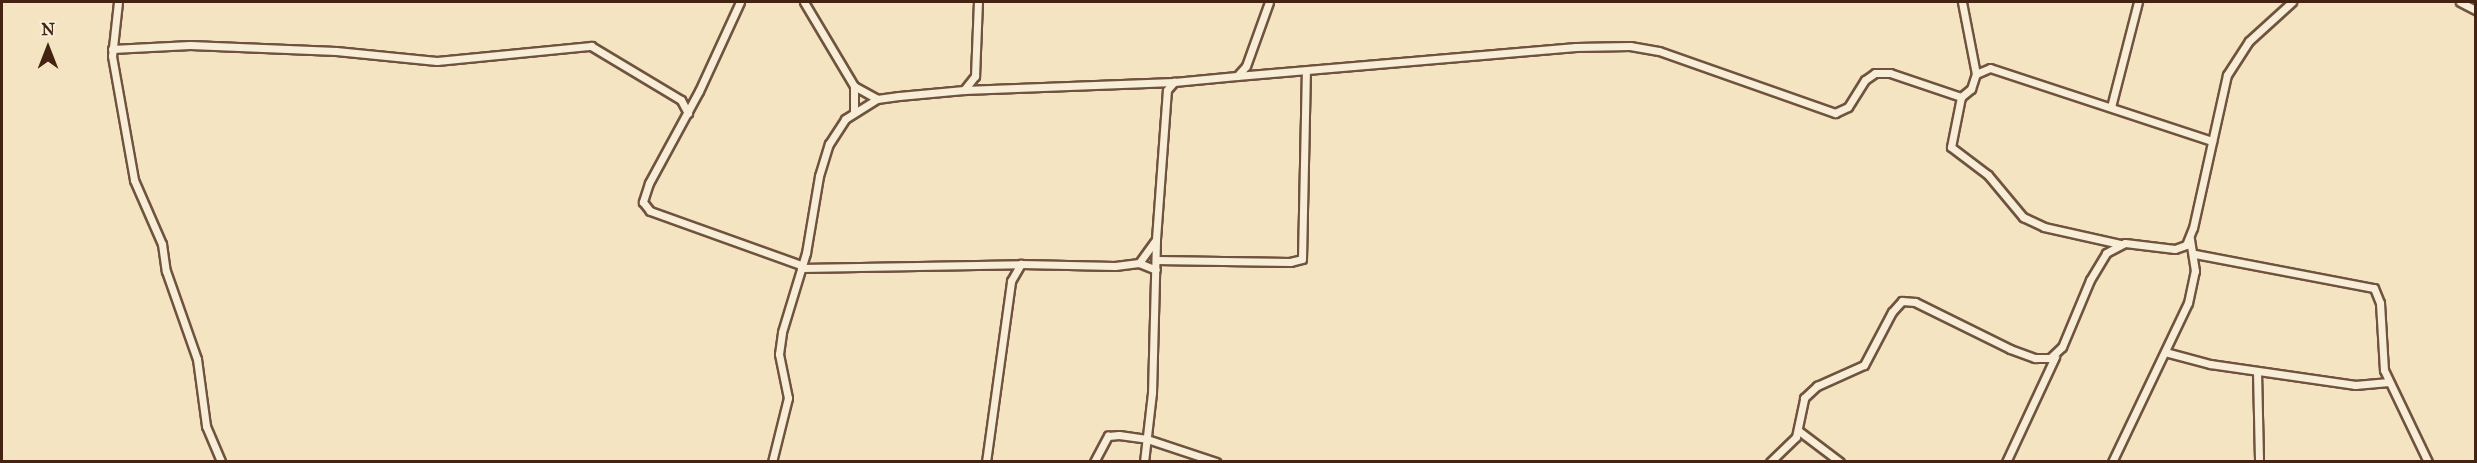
<!DOCTYPE html>
<html>
<head>
<meta charset="utf-8">
<style>
	body { margin:0 }
	#map { position:relative; width:2477px; height:463px; overflow:hidden; background:#f5e4c1; font-family:"IM FELL Great Primer",serif }
	div>[style] { position:absolute }
	.roads { filter:drop-shadow(2px 0 #70533e) drop-shadow(-2px 0 #70533e) drop-shadow(0 2px #70533e) drop-shadow(0 -2px #70533e) }
	.minor>* { height:7px; margin:-3.5px; padding:0 3.5px; transform-origin:3.5px; border-radius:3.5px; background:#f8edd7 }
	span { translate:-50% -50%; white-space:nowrap; text-align:center; line-height:1.15; -webkit-text-stroke:4.5px #f8edd7; paint-order:stroke }
	.frame { position:absolute; inset:0; border:3px solid #442313; pointer-events:none }
	.north { position:absolute; left:18px; top:18px; width:60px; height:60px; -webkit-text-stroke:4px #f8edd7; paint-order:stroke; rotate:0deg; font-size:16px; font-weight:700; line-height:24px; text-align:center; color:#442313 }
	.north::after { content:''; display:block; margin:auto; width:21px; height:27px; background:#442313; clip-path:polygon(50% 0,100% 100%,50% 72%,0 100%) }
</style>
</head>
<body>
<div id="map">
	<div class="roads">
		<div class="minor">
			<i style="left:118px;top:2px;width:54px;rotate:96.3deg"></i>
			<i style="left:112px;top:56px;width:126px;rotate:79.9deg"></i>
			<i style="left:134px;top:180px;width:70px;rotate:66.4deg"></i>
			<i style="left:162px;top:244px;width:27px;rotate:82deg"></i>
			<i style="left:166px;top:271px;width:93px;rotate:70.6deg"></i>
			<i style="left:197px;top:359px;width:68px;rotate:82.3deg"></i>
			<i style="left:206px;top:426px;width:39px;rotate:67deg"></i>
			<i style="left:740px;top:2px;width:98px;rotate:114.7deg"></i>
			<i style="left:699px;top:91px;width:105px;rotate:118.5deg"></i>
			<i style="left:649px;top:183px;width:20px;rotate:108deg"></i>
			<i style="left:643px;top:202px;width:11px;rotate:52deg"></i>
			<i style="left:650px;top:211px;width:160px;rotate:19.7deg"></i>
			<i style="left:804px;top:2px;width:98px;rotate:59.2deg"></i>
			<i style="left:854px;top:86px;width:26px;rotate:29deg"></i>
			<i style="left:1962px;top:2px;width:73px;rotate:79deg"></i>
			<i style="left:2460px;top:2px;width:18px;rotate:27deg"></i>
			<i style="left:112px;top:49px;width:78px;rotate:-2.9deg"></i>
			<i style="left:190px;top:45px;width:146px;rotate:2.4deg"></i>
			<i style="left:336px;top:51px;width:101px;rotate:5.7deg"></i>
			<i style="left:437px;top:61px;width:155px;rotate:-5.6deg"></i>
			<i style="left:591px;top:46px;width:105px;rotate:31deg"></i>
			<i style="left:681px;top:100px;width:15px;rotate:62deg"></i>
			<i style="left:1237px;top:76px;width:340px;rotate:-4.9deg"></i>
			<i style="left:1576px;top:47px;width:54px;rotate:-1.1deg"></i>
			<i style="left:1630px;top:46px;width:29px;rotate:10deg"></i>
			<i style="left:1659px;top:51px;width:187px;rotate:19.4deg"></i>
			<i style="left:1835px;top:113px;width:14px;rotate:-25deg"></i>
			<i style="left:1848px;top:107px;width:32px;rotate:-58deg"></i>
			<i style="left:1865px;top:80px;width:12px;rotate:-35deg"></i>
			<i style="left:1875px;top:73px;width:15px"></i>
			<i style="left:1890px;top:73px;width:75px;rotate:18.7deg"></i>
			<i style="left:1961px;top:97px;width:13px;rotate:-39deg"></i>
			<i style="left:1971px;top:89px;width:16px;rotate:-72deg"></i>
			<i style="left:1976px;top:74px;width:15px;rotate:-23deg"></i>
			<i style="left:1990px;top:68px;width:234px;rotate:18.2deg"></i>
			<i style="left:964px;top:90px;width:18px;rotate:-52deg"></i>
			<i style="left:975px;top:76px;width:74px;rotate:-87.7deg"></i>
			<i style="left:1961px;top:97px;width:51px;rotate:101.3deg"></i>
			<i style="left:1951px;top:147px;width:46px;rotate:37.1deg"></i>
			<i style="left:1988px;top:175px;width:55px;rotate:50.2deg"></i>
			<i style="left:2023px;top:217px;width:23px;rotate:25deg"></i>
			<i style="left:2044px;top:227px;width:78px;rotate:12.6deg"></i>
			<i style="left:2111px;top:107px;width:108px;rotate:-75.6deg"></i>
			<i style="left:854px;top:111px;width:25px;rotate:-90deg"></i>
			<i style="left:2195px;top:254px;width:182px;rotate:10.8deg"></i>
			<i style="left:2374px;top:288px;width:16px;rotate:68deg"></i>
			<i style="left:2380px;top:303px;width:67px;rotate:86.6deg"></i>
			<i style="left:2384px;top:370px;width:102px;rotate:64.4deg"></i>
			<i style="left:1156px;top:260px;width:134px;rotate:0.9deg"></i>
			<i style="left:1290px;top:262px;width:12px;rotate:-14deg"></i>
			<i style="left:1302px;top:259px;width:186px;rotate:-88.8deg"></i>
			<i style="left:1139px;top:263px;width:18px;rotate:22deg"></i>
			<i style="left:801px;top:268px;width:220px;rotate:-1deg"></i>
			<i style="left:1021px;top:264px;width:94px;rotate:1.2deg"></i>
			<i style="left:1115px;top:266px;width:24px;rotate:-7deg"></i>
			<i style="left:1139px;top:263px;width:27px;rotate:-54deg"></i>
			<i style="left:2165px;top:352px;width:47px;rotate:14.9deg"></i>
			<i style="left:2210px;top:364px;width:147px;rotate:8.2deg"></i>
			<i style="left:2355px;top:385px;width:34px;rotate:-5deg"></i>
			<i style="left:2257px;top:371px;width:91px;rotate:88.7deg"></i>
			<i style="left:1799px;top:431px;width:51px;rotate:37.1deg"></i>
			<i style="left:772px;top:462px;width:66px;rotate:-76deg"></i>
			<i style="left:788px;top:398px;width:45px;rotate:-101.6deg"></i>
			<i style="left:779px;top:354px;width:22px;rotate:-82deg"></i>
			<i style="left:782px;top:332px;width:83px;rotate:-73.1deg"></i>
			<i style="left:806px;top:253px;width:78px;rotate:-80.4deg"></i>
			<i style="left:819px;top:176px;width:34px;rotate:-73deg"></i>
			<i style="left:829px;top:144px;width:30px;rotate:-57deg"></i>
			<i style="left:845px;top:119px;width:38px;rotate:-32deg"></i>
			<i style="left:877px;top:99px;width:22px;rotate:-8deg"></i>
			<i style="left:899px;top:96px;width:65px;rotate:-5.3deg"></i>
			<i style="left:964px;top:90px;width:210px;rotate:-2.2deg"></i>
			<i style="left:986px;top:462px;width:183px;rotate:-82.1deg"></i>
			<i style="left:1011px;top:281px;width:20px;rotate:-60deg"></i>
			<i style="left:1094px;top:462px;width:30px;rotate:-62deg"></i>
			<i style="left:1108px;top:436px;width:11px;rotate:-5deg"></i>
			<i style="left:1119px;top:435px;width:28px;rotate:8deg"></i>
			<i style="left:1147px;top:439px;width:73px;rotate:18.4deg"></i>
			<i style="left:1144px;top:462px;width:69px;rotate:-83.4deg"></i>
			<i style="left:1152px;top:393px;width:154px;rotate:-88.5deg"></i>
			<i style="left:1156px;top:239px;width:149px;rotate:-85.8deg"></i>
			<i style="left:1167px;top:90px;width:11px;rotate:-49deg"></i>
			<i style="left:1174px;top:82px;width:63px;rotate:-5.4deg"></i>
			<i style="left:1237px;top:76px;width:13px;rotate:-48deg"></i>
			<i style="left:1246px;top:66px;width:68px;rotate:-70.2deg"></i>
			<i style="left:1770px;top:462px;width:36px;rotate:-44deg"></i>
			<i style="left:1796px;top:437px;width:40px;rotate:-78deg"></i>
			<i style="left:1804px;top:398px;width:18px;rotate:-43deg"></i>
			<i style="left:1817px;top:386px;width:51px;rotate:-24.1deg"></i>
			<i style="left:1864px;top:365px;width:60px;rotate:-62.2deg"></i>
			<i style="left:1892px;top:312px;width:15px;rotate:-48deg"></i>
			<i style="left:1902px;top:301px;width:13px;rotate:4deg"></i>
			<i style="left:1915px;top:302px;width:106px;rotate:26.3deg"></i>
			<i style="left:2010px;top:349px;width:27px;rotate:20deg"></i>
			<i style="left:2035px;top:358px;width:15px"></i>
			<i style="left:2050px;top:358px;width:16px;rotate:-43deg"></i>
			<i style="left:2062px;top:347px;width:73px;rotate:-67.3deg"></i>
			<i style="left:2090px;top:280px;width:31px;rotate:-59deg"></i>
			<i style="left:2106px;top:253px;width:21px;rotate:-28deg"></i>
			<i style="left:2125px;top:243px;width:50px;rotate:6.8deg"></i>
			<i style="left:2175px;top:249px;width:12px;rotate:-20deg"></i>
			<i style="left:2186px;top:245px;width:18px;rotate:-68deg"></i>
			<i style="left:2193px;top:228px;width:157px;rotate:-77.5deg"></i>
			<i style="left:2227px;top:75px;width:40px;rotate:-57.1deg"></i>
			<i style="left:2249px;top:41px;width:58px;rotate:-42.2deg"></i>
			<i style="left:2006px;top:462px;width:116px;rotate:-65deg"></i>
			<i style="left:2112px;top:462px;width:176px;rotate:-64.5deg"></i>
			<i style="left:2188px;top:303px;width:33px;rotate:-78deg"></i>
			<i style="left:2195px;top:271px;width:33px;rotate:-99deg"></i>
		</div>
	</div>
	<div class="frame"></div>
	<div class="north">N</div>
</div>
</body>
</html>
